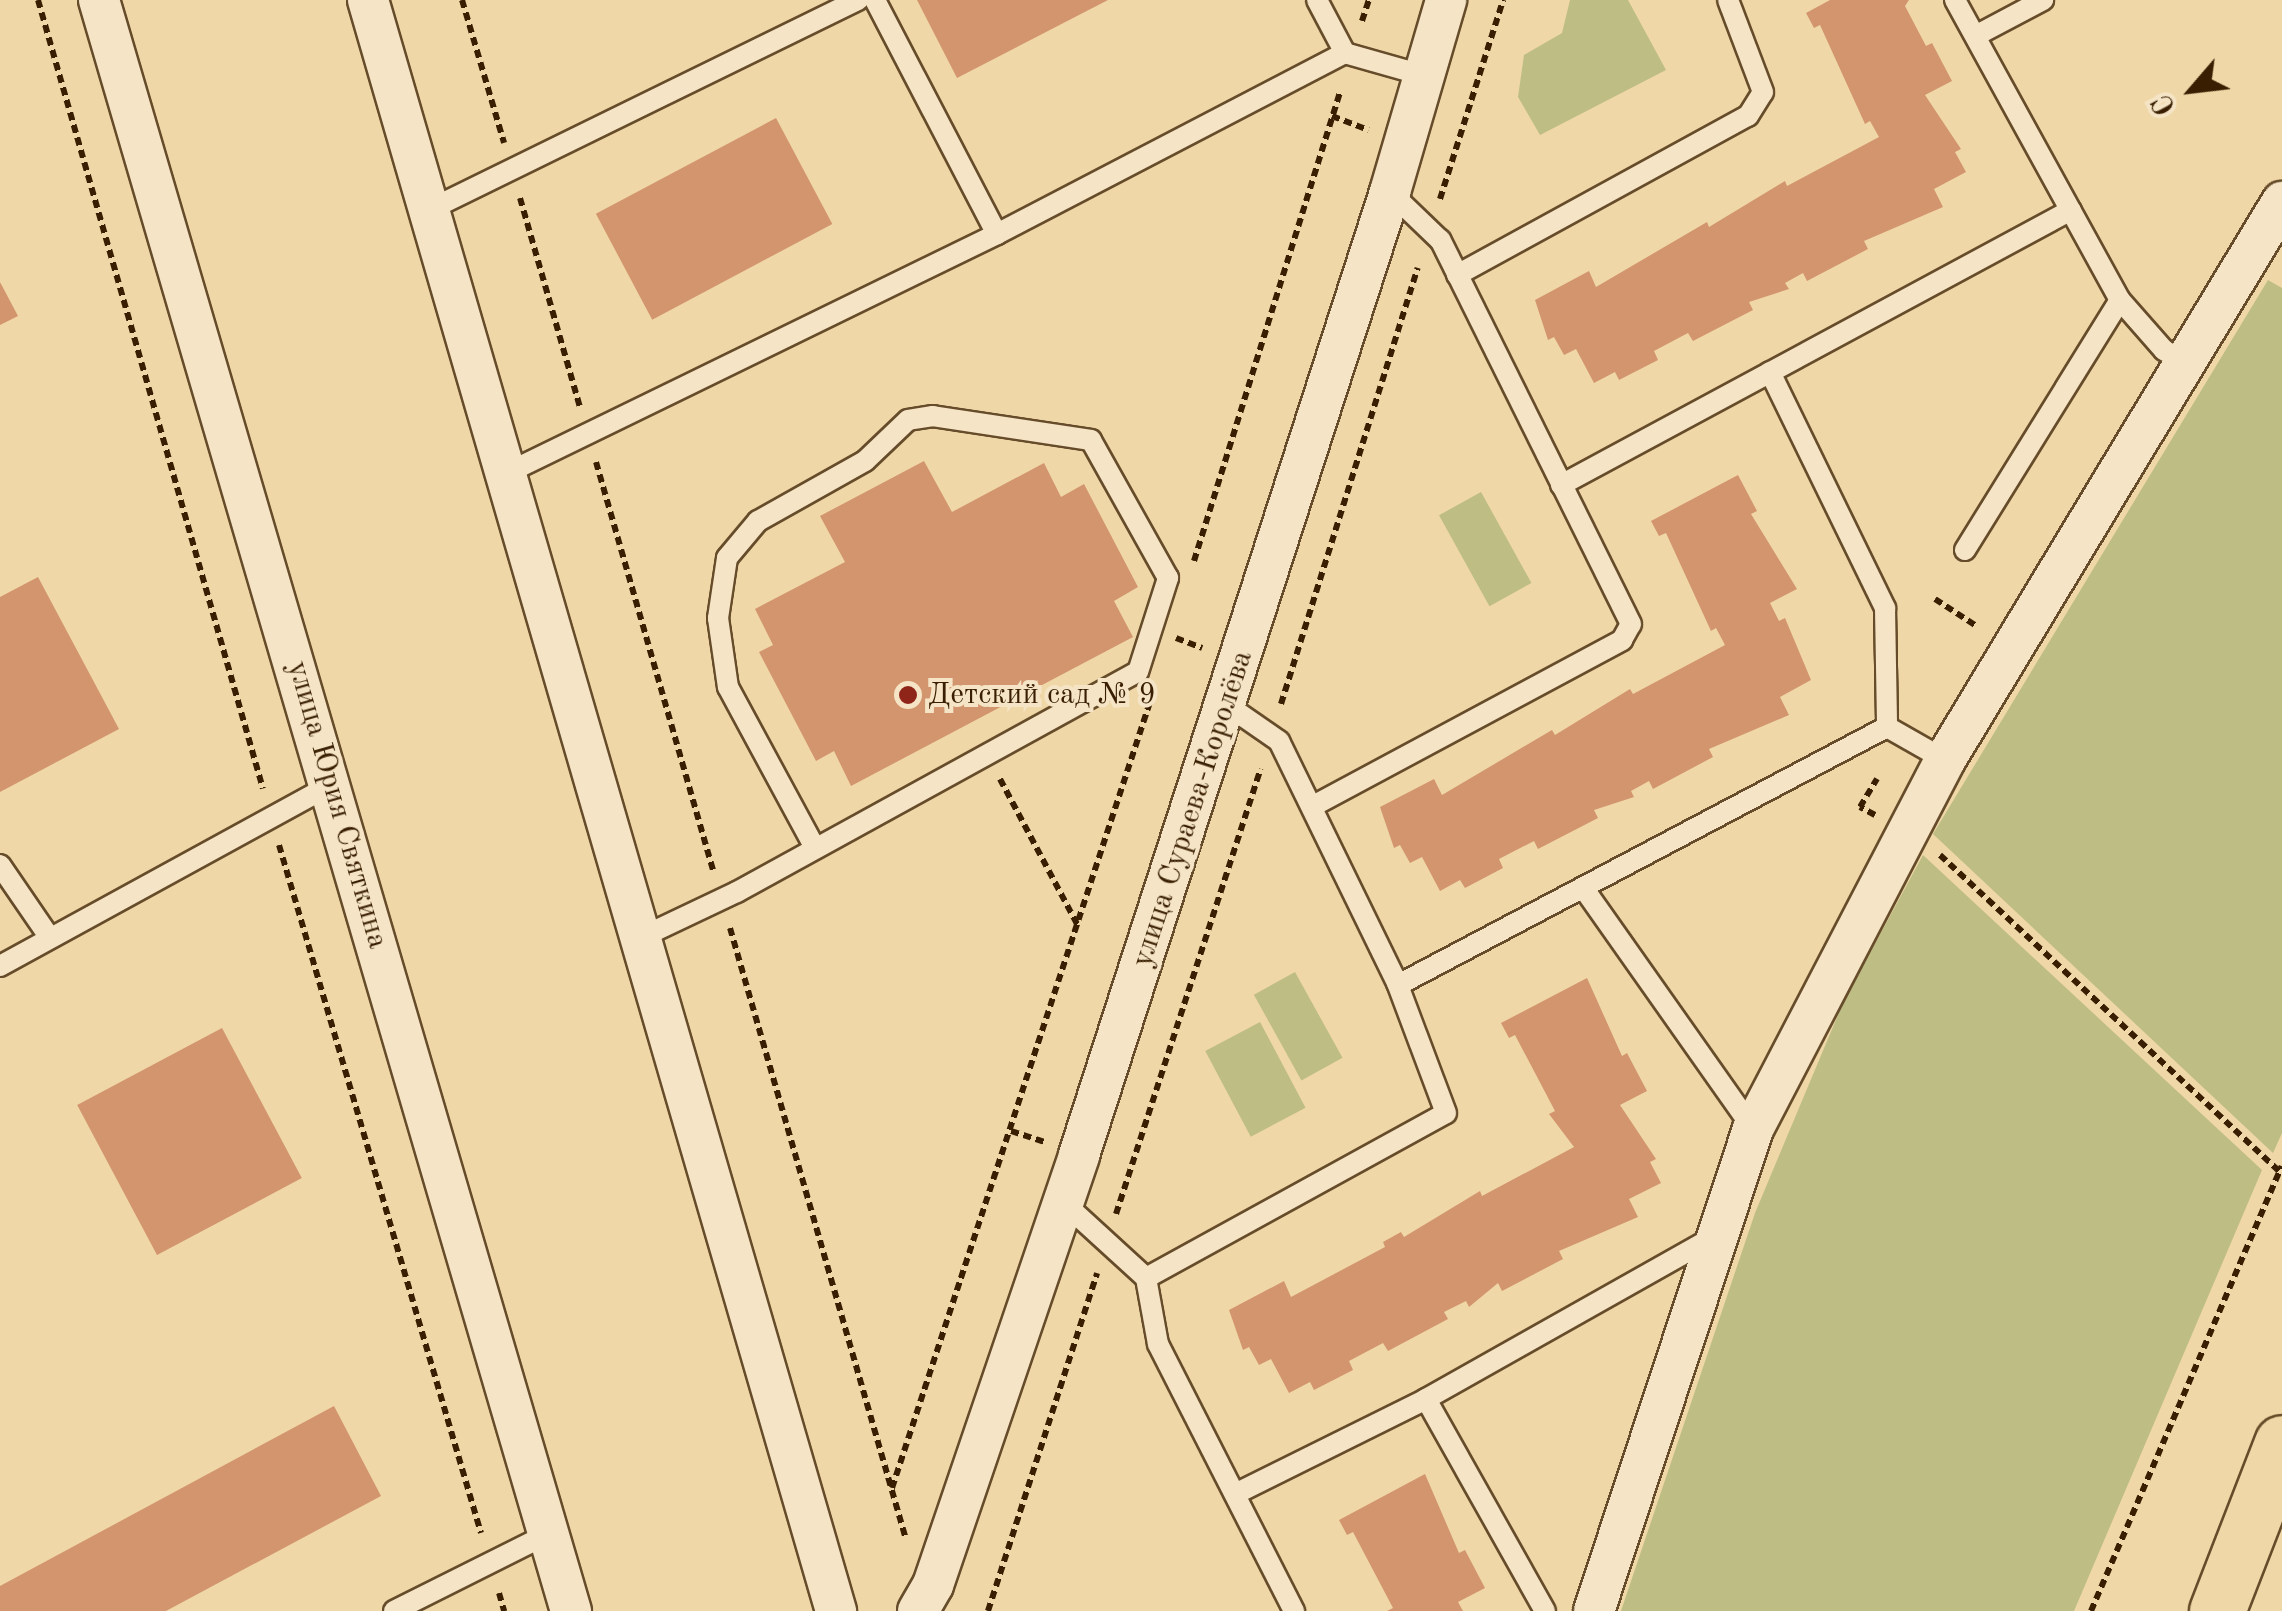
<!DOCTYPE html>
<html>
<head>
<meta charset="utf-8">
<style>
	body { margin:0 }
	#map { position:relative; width:2282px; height:1611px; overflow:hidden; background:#efd7a7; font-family:"Old Standard TT",serif }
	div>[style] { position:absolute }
	.green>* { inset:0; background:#bebd84; transform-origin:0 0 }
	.building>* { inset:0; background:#d3956d; transform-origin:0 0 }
	.path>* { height:6px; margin-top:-3px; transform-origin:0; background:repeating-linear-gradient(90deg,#391e01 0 8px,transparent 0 13px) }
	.roads { filter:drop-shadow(2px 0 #664c2a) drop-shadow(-2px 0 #664c2a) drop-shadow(0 2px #664c2a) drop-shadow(0 -2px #664c2a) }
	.lane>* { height:20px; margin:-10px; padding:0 10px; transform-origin:10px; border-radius:10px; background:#f5e5c6 }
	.street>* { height:40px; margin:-20px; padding:0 20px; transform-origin:20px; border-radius:20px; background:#f5e5c6 }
	.primary>* { height:55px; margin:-27.5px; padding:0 27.5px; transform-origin:27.5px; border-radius:27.5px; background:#efd7a7 }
	.dots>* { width:28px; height:28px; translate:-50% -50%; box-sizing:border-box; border:5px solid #f5e5c6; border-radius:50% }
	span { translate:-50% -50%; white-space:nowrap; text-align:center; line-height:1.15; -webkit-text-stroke:8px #f5e5c6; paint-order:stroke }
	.poi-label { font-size:30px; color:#391e01 }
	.left { translate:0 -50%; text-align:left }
	.street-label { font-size:30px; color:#391e01 }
	.north { position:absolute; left:2142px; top:40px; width:100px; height:100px; -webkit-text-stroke:8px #f5e5c6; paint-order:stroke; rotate:242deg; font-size:28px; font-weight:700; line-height:40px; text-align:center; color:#391e01 }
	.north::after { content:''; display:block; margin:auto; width:35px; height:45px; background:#391e01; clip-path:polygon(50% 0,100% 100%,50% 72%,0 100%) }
</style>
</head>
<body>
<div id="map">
	<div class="green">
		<i style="clip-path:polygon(1570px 0,1628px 0,1666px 70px,1540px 135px,1518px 97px,1524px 55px,1562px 33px)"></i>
		<i style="clip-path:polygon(2268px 280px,2282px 288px,2282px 1133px,2273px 1153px,1933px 834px)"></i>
		<i style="left:1481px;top:492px;width:104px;height:48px;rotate:61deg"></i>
		<i style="clip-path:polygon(1923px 855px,2262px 1170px,2074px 1611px,1621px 1611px,1755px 1213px,1843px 1003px)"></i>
		<i style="left:1295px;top:972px;width:98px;height:47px;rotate:61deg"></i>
		<i style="left:1260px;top:1022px;width:97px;height:62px;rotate:62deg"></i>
	</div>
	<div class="building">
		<i style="clip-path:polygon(917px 0,1108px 0,957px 78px)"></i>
		<i style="clip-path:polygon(1830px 0,1909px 0,1905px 6px,1926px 46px,1932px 43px,1952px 81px,1925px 95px,1961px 149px,1955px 152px,1966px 172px,1934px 189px,1943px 207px,1864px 241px,1868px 249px,1807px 281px,1803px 273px,1785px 283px,1789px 289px,1749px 302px,1753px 310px,1693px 341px,1688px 333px,1654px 351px,1658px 360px,1619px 380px,1615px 372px,1594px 383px,1576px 349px,1564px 355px,1554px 337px,1548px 340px,1535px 300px,1589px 271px,1596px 287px,1707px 222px,1709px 227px,1785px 181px,1787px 186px,1879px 137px,1870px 121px,1865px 124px,1820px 25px,1814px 28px,1806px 13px)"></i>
		<i style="left:776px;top:118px;width:120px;height:204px;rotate:62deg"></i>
		<i style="clip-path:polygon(0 282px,18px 316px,0 325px)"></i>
		<i style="clip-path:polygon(924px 461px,952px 512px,1044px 463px,1061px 497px,1084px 484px,1138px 587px,1114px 601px,1133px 637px,851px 786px,834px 751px,816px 761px,759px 652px,773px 645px,755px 609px,845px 562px,820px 516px)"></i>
		<i style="clip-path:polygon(1738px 475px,1757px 511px,1751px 514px,1797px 589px,1770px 603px,1779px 621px,1785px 618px,1811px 680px,1780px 697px,1789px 715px,1709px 749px,1713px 757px,1653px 789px,1649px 781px,1631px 791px,1634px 797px,1594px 810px,1598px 818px,1538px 849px,1534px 841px,1499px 859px,1503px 868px,1465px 888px,1460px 880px,1440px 891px,1422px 857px,1410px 863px,1400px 845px,1394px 848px,1380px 807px,1434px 779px,1442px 795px,1552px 730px,1555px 735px,1630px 689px,1633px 694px,1725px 645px,1716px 628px,1711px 631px,1666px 533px,1659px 536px,1651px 521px)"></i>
		<i style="clip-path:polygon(38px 577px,119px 729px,0 792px,0 597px)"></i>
		<i style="clip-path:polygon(1587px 978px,1622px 1056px,1627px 1053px,1647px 1091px,1620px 1105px,1656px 1159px,1650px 1162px,1661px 1183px,1629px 1199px,1638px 1217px,1559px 1251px,1563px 1259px,1502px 1291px,1498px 1283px,1469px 1307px,1466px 1301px,1444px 1312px,1448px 1319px,1388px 1351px,1383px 1343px,1349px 1361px,1353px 1370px,1314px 1390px,1310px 1382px,1289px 1393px,1271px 1359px,1259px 1365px,1249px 1347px,1243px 1350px,1229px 1310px,1284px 1281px,1291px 1297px,1385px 1247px,1383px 1242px,1401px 1232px,1404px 1237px,1480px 1191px,1482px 1196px,1574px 1147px,1549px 1114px,1555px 1111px,1515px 1035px,1509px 1038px,1501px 1023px)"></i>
		<i style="left:222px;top:1028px;width:170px;height:164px;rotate:62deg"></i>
		<i style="clip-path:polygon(334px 1406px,381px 1496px,166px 1611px,0 1611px,0 1586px)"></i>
		<i style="clip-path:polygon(1425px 1474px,1459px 1553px,1465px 1550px,1485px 1588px,1458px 1602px,1463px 1611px,1387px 1611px,1393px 1608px,1353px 1532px,1347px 1535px,1339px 1520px)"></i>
	</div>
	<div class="path">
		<i style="left:38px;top:0;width:820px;rotate:74.08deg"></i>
		<i style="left:462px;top:0;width:149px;rotate:73.6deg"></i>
		<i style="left:1362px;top:21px;width:22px;rotate:-72deg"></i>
		<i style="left:1332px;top:116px;width:39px;rotate:21deg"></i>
		<i style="left:520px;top:198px;width:217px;rotate:74deg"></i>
		<i style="left:1440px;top:199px;width:209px;rotate:-72.4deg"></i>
		<i style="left:596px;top:462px;width:428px;rotate:74deg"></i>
		<i style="left:1194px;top:561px;width:492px;rotate:-72.7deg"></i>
		<i style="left:1935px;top:599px;width:48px;rotate:33deg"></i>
		<i style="left:1176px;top:638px;width:28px;rotate:21deg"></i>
		<i style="left:1281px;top:704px;width:457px;rotate:-72.6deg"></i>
		<i style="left:1000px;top:779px;width:166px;rotate:62deg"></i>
		<i style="left:1875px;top:815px;width:17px;rotate:-152deg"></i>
		<i style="left:1860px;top:807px;width:33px;rotate:-59deg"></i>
		<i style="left:279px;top:845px;width:717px;rotate:73.64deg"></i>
		<i style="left:1940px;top:855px;width:465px;rotate:43deg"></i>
		<i style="left:730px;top:928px;width:633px;rotate:73.94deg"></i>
		<i style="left:1011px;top:1131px;width:35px;rotate:18deg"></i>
		<i style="left:1116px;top:1214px;width:468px;rotate:-72deg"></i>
		<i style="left:892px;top:1488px;width:827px;rotate:-71.83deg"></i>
		<i style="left:499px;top:1593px;width:19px;rotate:74deg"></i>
		<i style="left:988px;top:1611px;width:355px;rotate:-72.1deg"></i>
		<i style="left:2091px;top:1611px;width:484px;rotate:-66.8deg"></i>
	</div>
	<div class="roads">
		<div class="lane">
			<i style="left:875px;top:0;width:264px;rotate:62.5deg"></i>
			<i style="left:1317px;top:0;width:60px;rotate:62.2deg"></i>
			<i style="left:1955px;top:0;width:342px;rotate:61.2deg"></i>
			<i style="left:2120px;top:300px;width:67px;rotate:48.7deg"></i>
			<i style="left:2164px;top:350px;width:22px;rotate:32deg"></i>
			<i style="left:1977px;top:35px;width:75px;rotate:-27.9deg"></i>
			<i style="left:429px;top:210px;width:478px;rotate:-26.1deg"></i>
			<i style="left:1457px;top:275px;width:332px;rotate:-28.7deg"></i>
			<i style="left:1748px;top:116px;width:28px;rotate:-58deg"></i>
			<i style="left:1763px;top:92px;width:98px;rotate:-110.8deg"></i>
			<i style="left:1770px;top:372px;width:263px;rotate:64deg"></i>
			<i style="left:1885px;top:608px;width:119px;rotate:89deg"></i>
			<i style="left:505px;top:474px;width:547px;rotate:-26deg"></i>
			<i style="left:997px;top:234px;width:392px;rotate:-27.5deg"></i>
			<i style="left:1345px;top:53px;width:80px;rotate:15.9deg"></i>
			<i style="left:1561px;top:485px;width:579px;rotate:-28.33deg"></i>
			<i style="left:1965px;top:550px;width:294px;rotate:-58.2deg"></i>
			<i style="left:1313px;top:806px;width:351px;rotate:-28.2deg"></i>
			<i style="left:1622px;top:640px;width:18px;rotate:-61deg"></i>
			<i style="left:1631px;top:624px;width:429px;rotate:-116.4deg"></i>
			<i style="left:1440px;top:240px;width:69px;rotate:-136.2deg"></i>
			<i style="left:0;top:865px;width:85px;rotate:55.6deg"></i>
			<i style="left:1584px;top:889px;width:294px;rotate:54.8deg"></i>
			<i style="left:640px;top:938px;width:107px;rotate:-25.4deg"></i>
			<i style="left:737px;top:892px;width:457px;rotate:-28.8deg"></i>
			<i style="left:1138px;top:672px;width:99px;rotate:-72.3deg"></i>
			<i style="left:1168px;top:578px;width:158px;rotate:-119.2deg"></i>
			<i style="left:1091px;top:440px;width:160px;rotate:-171.4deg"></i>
			<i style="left:933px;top:416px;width:25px;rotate:171deg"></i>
			<i style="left:908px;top:420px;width:59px;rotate:136.4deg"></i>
			<i style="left:865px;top:461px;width:123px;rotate:150.7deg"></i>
			<i style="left:758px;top:521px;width:48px;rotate:130deg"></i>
			<i style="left:727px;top:558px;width:61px;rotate:98.5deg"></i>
			<i style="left:718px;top:618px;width:70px;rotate:81.8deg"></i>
			<i style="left:728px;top:687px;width:181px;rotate:61.6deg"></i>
			<i style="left:0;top:966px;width:379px;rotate:-28.7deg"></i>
			<i style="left:1398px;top:985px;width:553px;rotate:-27.82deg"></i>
			<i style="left:1887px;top:727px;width:67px;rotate:29.6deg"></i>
			<i style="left:1064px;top:1203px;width:111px;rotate:42.4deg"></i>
			<i style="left:1146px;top:1278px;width:342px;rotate:-28.8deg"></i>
			<i style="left:1446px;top:1113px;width:137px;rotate:-110.6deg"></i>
			<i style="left:1398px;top:985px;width:271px;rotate:-116deg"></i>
			<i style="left:1279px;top:741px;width:63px;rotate:-145.3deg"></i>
			<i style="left:1146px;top:1278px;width:67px;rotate:79.7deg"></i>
			<i style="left:1158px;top:1344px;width:300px;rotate:63deg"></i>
			<i style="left:1426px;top:1399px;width:243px;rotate:60.7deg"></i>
			<i style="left:1235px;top:1494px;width:213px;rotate:-26.4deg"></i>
			<i style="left:1426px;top:1399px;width:332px;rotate:-29.4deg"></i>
			<i style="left:394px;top:1611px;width:170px;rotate:-26.6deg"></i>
		</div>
		<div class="street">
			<i style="left:99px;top:0;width:1679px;rotate:73.67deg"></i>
			<i style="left:368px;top:0;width:1678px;rotate:73.8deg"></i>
			<i style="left:918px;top:1611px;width:30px;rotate:-60deg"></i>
			<i style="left:933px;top:1585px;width:454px;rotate:-71.2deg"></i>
			<i style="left:1079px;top:1155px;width:1012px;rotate:-72.1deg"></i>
			<i style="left:1390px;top:192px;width:200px;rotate:-73.7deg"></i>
			<i style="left:1594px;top:1611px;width:508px;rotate:-71.74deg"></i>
			<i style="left:1753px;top:1129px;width:416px;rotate:-62.5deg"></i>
			<i style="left:1945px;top:760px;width:652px;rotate:-58.87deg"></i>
		</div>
		<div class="primary">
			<i style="left:2217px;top:1611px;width:180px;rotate:-68.8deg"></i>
		</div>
	</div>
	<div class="dots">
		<i style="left:908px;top:695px;background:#8f2418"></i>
	</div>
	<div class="poi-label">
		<span class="left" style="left:928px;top:695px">Детский сад № 9</span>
	</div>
	<div class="street-label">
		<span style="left:337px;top:805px;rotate:74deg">улица Юрия Святкина</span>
		<span style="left:1193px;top:809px;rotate:-72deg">улица Сураева-Королёва</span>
	</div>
	<div class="north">С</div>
</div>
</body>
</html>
